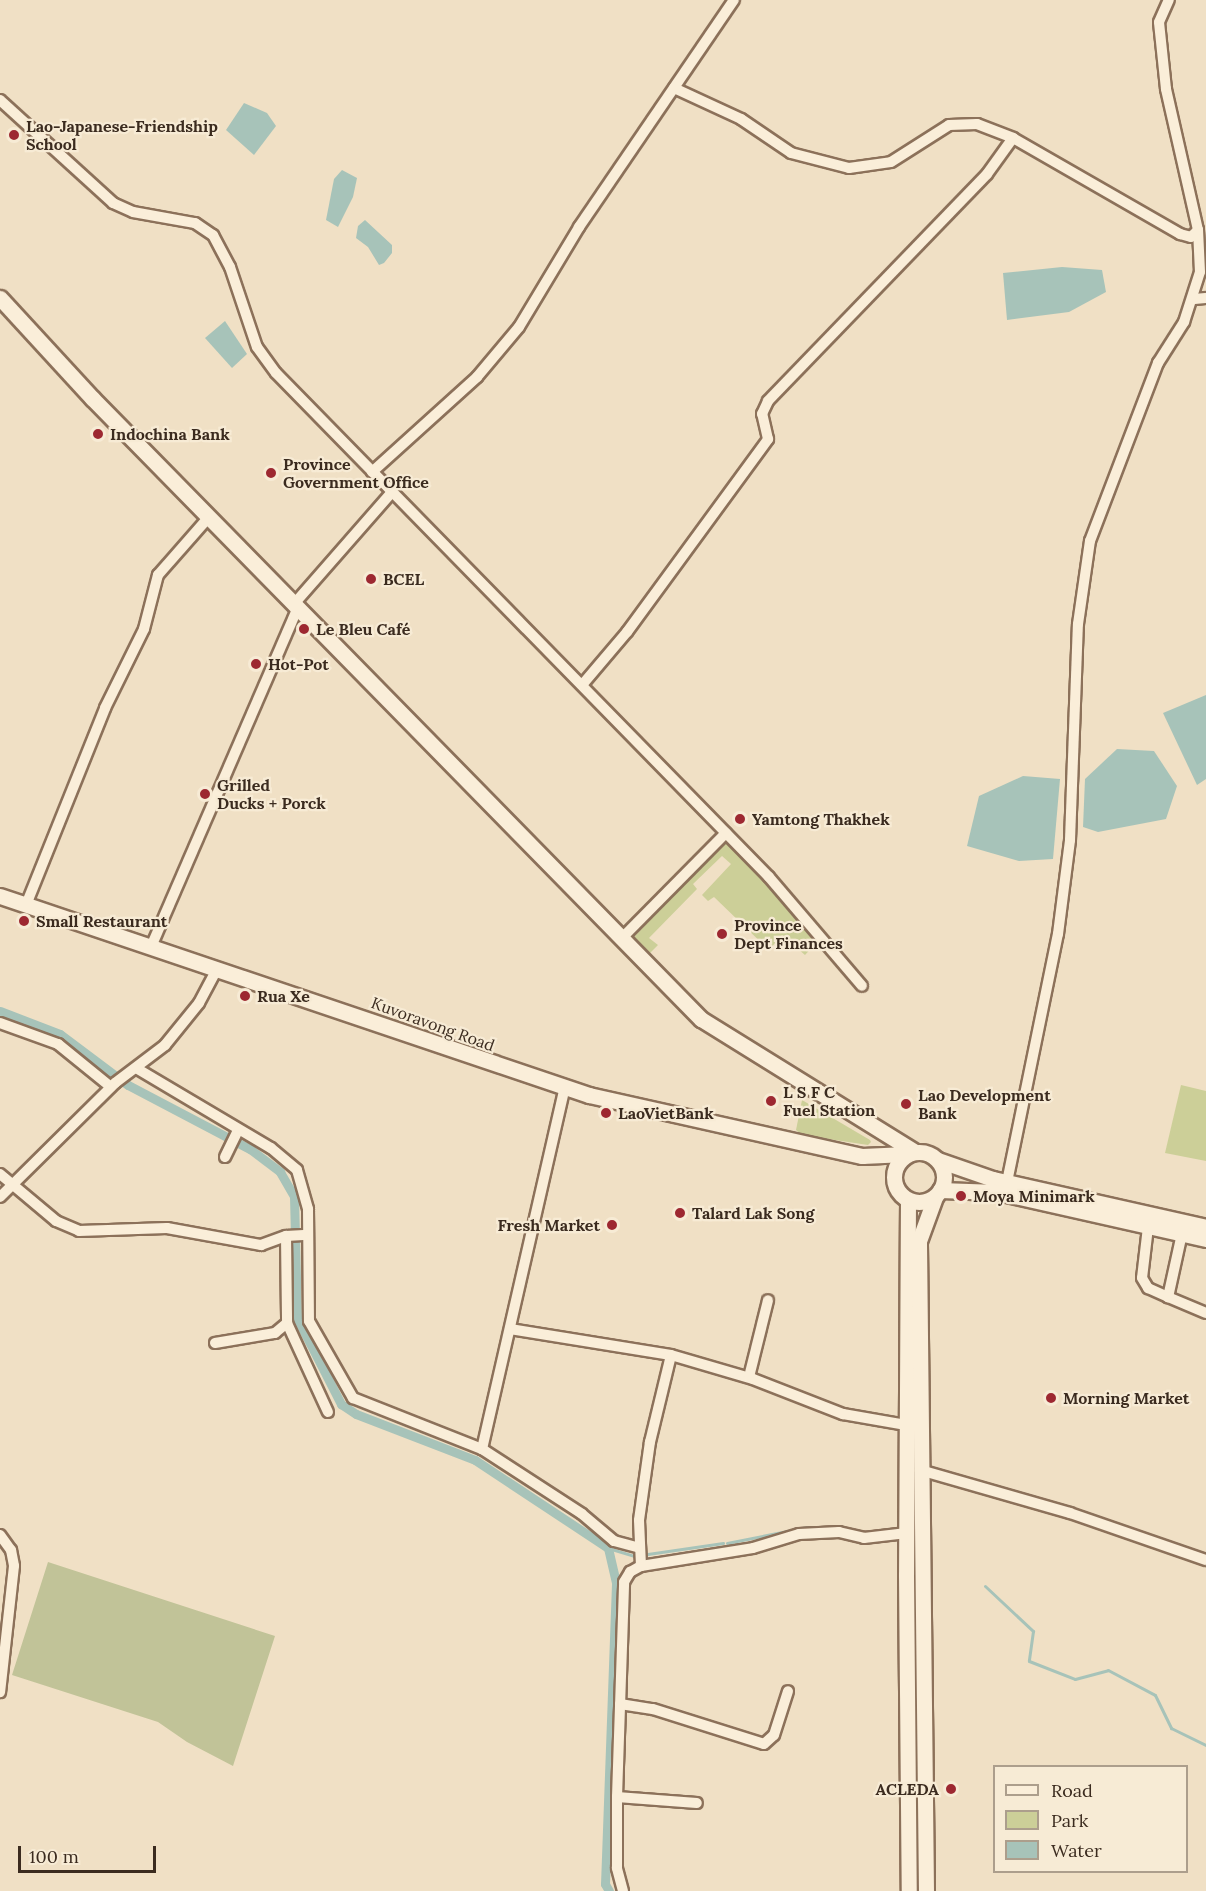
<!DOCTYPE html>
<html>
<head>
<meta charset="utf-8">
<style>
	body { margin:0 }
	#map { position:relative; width:1206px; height:1891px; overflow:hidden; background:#f0e0c5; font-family:Lora,serif }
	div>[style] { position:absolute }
	.green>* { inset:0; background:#cccf98 }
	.cemetery>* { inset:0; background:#c1c398 }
	.water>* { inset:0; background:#a7c3b9 }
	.stream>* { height:3px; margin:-1.5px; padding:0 1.5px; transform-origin:1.5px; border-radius:1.5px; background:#a7c3b9 }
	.canal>* { height:9px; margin:-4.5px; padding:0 4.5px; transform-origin:4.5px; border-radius:4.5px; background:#a7c3b9 }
	.roads { filter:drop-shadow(2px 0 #8c715a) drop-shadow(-2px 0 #8c715a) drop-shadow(0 2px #8c715a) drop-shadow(0 -2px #8c715a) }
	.street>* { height:10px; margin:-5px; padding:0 5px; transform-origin:5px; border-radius:5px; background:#faeed9 }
	.secondary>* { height:15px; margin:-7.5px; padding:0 7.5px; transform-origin:7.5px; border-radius:7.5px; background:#faeed9 }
	.secondary>.ring { margin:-7.5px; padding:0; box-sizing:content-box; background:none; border:15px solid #faeed9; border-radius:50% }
	.dots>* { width:16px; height:16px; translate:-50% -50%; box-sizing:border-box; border:3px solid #f7ebd5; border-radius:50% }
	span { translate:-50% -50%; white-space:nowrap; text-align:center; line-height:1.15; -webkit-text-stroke:4.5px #f7ebd5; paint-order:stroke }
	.poi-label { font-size:16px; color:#3b2b1f; font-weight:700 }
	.left { translate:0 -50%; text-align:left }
	.right { translate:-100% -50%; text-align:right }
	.street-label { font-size:16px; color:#3b2b1f }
	.legend { position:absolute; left:993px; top:1765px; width:195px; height:108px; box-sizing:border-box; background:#f7ebd5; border:2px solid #ac9e8c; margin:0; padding:8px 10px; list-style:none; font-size:18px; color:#3b2b1f }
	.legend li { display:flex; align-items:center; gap:12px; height:30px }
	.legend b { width:30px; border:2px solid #ac9e8c }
	.scale { position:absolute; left:18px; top:1846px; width:138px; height:27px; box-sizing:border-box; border:3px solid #3b2b1f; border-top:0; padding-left:8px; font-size:18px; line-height:21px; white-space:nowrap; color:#3b2b1f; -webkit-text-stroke:4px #f7ebd5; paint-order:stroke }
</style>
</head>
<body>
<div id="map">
	<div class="green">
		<i style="clip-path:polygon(724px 842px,766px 879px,818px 941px,805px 955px,782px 935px,769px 950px,714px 897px,708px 901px,702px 895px,731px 864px,722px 856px,693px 884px,697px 889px,649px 938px,658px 945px,647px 956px,632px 939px)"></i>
		<i style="clip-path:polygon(1181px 1085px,1206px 1091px,1206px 1161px,1165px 1153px)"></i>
		<i style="clip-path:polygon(802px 1100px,870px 1140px,871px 1142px,868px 1145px,802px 1135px,796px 1130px)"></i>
	</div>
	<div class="cemetery">
		<i style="clip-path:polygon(48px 1562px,275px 1636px,233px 1766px,187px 1742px,158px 1722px,12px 1675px)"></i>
	</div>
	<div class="water">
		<i style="clip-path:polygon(244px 103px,267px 113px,276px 126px,254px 155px,226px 130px)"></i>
		<i style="clip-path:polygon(342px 170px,357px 178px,353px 197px,338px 227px,326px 220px,334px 179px)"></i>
		<i style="clip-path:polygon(365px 220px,392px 245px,392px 253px,384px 263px,379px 265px,368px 247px,356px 238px,358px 226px)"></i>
		<i style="clip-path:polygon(1062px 267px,1102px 270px,1106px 292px,1069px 312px,1007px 320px,1003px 273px)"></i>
		<i style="clip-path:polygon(225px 321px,247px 354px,232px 368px,205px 338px)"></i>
		<i style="clip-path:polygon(1206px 695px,1206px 779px,1197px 785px,1163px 713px)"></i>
		<i style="clip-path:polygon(1117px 749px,1154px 751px,1177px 786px,1166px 819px,1098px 832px,1083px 827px,1085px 779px)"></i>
		<i style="clip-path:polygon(1023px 776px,1060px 779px,1053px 859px,1019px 861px,967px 846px,979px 796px)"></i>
	</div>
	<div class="stream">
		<i style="left:727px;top:1543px;width:82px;rotate:-11.3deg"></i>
		<i style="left:807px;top:1527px;width:32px;rotate:2deg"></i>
		<i style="left:608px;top:1548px;width:27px;rotate:17deg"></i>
		<i style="left:634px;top:1556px;width:90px;rotate:-8.3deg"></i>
		<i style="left:985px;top:1586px;width:66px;rotate:43.2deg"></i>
		<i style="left:1033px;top:1631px;width:30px;rotate:98deg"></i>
		<i style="left:1029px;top:1661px;width:49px;rotate:21.4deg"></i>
		<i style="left:1075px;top:1679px;width:34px;rotate:-15deg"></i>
		<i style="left:1108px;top:1670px;width:53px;rotate:28deg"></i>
		<i style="left:1155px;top:1695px;width:37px;rotate:64deg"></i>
		<i style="left:1171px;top:1728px;width:39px;rotate:26deg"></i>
	</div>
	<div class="canal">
		<i style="left:0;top:1011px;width:64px;rotate:21deg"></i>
		<i style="left:60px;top:1034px;width:85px;rotate:36.9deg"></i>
		<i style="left:128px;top:1085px;width:138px;rotate:27.7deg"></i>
		<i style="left:250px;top:1149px;width:38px;rotate:37deg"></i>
		<i style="left:280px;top:1172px;width:28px;rotate:60deg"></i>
		<i style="left:294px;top:1196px;width:122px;rotate:88.6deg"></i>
		<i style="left:297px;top:1318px;width:97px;rotate:62.9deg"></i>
		<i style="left:341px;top:1404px;width:18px;rotate:34deg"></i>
		<i style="left:356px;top:1414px;width:128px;rotate:21.1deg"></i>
		<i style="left:475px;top:1460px;width:159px;rotate:33.5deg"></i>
		<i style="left:608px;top:1548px;width:37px;rotate:77deg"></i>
		<i style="left:616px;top:1584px;width:300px;rotate:92.1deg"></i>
		<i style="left:605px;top:1884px;width:8px;rotate:60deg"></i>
	</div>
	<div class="roads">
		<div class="street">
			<i style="left:674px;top:88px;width:74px;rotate:24.8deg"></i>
			<i style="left:741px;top:119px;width:60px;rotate:34.2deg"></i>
			<i style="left:791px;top:153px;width:60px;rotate:14.5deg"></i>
			<i style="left:849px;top:168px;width:42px;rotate:-8.1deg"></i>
			<i style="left:891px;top:162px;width:69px;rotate:-32.5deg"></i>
			<i style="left:949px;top:125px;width:28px;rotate:-2deg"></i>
			<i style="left:977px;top:124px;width:39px;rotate:21deg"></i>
			<i style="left:1013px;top:138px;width:193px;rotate:29.9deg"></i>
			<i style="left:1180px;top:234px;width:11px;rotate:15deg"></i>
			<i style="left:1191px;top:237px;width:10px;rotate:-45deg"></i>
			<i style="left:0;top:100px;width:153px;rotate:42.3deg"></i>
			<i style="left:113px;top:203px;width:22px;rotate:24deg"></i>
			<i style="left:133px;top:212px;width:63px;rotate:10.1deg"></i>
			<i style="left:195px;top:223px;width:22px;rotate:34deg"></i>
			<i style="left:213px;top:235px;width:36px;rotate:62deg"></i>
			<i style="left:230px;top:267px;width:84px;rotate:71.4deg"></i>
			<i style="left:257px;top:347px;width:32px;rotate:54deg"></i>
			<i style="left:276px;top:373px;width:705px;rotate:45.63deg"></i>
			<i style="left:769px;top:877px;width:143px;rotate:49.5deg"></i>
			<i style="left:1194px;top:299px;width:12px;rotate:-5deg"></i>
			<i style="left:372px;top:472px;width:142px;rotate:-42.1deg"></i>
			<i style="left:477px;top:377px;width:65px;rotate:-50deg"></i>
			<i style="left:519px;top:327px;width:117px;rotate:-59deg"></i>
			<i style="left:579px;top:227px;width:275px;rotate:-55.7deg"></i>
			<i style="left:294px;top:604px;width:149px;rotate:-48.8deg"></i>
			<i style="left:582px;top:685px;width:70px;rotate:-49.7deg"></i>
			<i style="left:627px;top:632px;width:239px;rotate:-53.8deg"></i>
			<i style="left:768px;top:439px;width:26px;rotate:-103deg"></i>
			<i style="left:762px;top:414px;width:14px;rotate:-65deg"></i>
			<i style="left:768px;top:401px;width:315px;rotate:-46deg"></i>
			<i style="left:987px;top:174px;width:44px;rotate:-54.2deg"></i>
			<i style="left:26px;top:905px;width:212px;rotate:-68.1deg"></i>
			<i style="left:105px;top:708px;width:88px;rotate:-63.7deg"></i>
			<i style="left:144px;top:629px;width:56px;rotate:-75.5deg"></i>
			<i style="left:158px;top:575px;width:77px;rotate:-48.7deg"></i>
			<i style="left:621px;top:939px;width:149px;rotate:-45.3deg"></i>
			<i style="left:151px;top:947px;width:369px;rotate:-66.6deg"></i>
			<i style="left:0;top:1023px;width:62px;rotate:19.9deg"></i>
			<i style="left:58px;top:1044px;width:68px;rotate:39.1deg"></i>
			<i style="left:136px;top:1068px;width:157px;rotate:30.7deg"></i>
			<i style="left:271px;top:1148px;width:34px;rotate:40deg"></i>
			<i style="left:297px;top:1170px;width:41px;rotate:74.2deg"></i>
			<i style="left:308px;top:1209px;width:112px;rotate:89.5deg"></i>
			<i style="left:309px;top:1321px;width:89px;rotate:60.3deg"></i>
			<i style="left:353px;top:1398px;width:139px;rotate:21.6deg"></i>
			<i style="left:482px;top:1449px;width:119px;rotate:33deg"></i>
			<i style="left:582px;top:1514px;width:42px;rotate:40.2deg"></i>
			<i style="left:614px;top:1541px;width:27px;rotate:15deg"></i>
			<i style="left:225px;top:1157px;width:30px;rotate:-64deg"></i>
			<i style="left:0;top:1174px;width:73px;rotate:40deg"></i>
			<i style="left:56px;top:1221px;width:25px;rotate:23deg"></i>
			<i style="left:79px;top:1231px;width:88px;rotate:-2deg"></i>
			<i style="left:167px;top:1228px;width:96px;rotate:10.3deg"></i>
			<i style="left:261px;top:1245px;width:27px;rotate:-20deg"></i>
			<i style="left:286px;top:1236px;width:22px;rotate:-3deg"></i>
			<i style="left:1007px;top:1182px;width:253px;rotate:-78.4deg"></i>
			<i style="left:1058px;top:934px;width:95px;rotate:-82.7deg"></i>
			<i style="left:1070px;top:840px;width:216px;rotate:-87.9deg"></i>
			<i style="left:1078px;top:624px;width:84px;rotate:-81.8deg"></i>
			<i style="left:1090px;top:541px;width:191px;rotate:-69.1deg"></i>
			<i style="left:1158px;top:363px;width:49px;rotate:-57.6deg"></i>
			<i style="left:1184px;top:322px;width:52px;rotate:-72.3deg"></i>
			<i style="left:1200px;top:272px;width:42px;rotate:-92.7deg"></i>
			<i style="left:1198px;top:230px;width:145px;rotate:-102.8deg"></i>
			<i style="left:1166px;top:89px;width:67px;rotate:-96deg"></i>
			<i style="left:1159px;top:22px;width:24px;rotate:-66deg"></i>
			<i style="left:0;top:1197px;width:162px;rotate:-44.7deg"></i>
			<i style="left:115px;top:1083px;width:63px;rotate:-37.2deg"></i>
			<i style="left:165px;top:1045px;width:54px;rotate:-51deg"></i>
			<i style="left:199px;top:1003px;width:38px;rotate:-62deg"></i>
			<i style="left:1148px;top:1227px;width:51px;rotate:96.7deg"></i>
			<i style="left:1142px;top:1278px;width:12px;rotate:59deg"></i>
			<i style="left:1148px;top:1288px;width:22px;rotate:24deg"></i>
			<i style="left:1183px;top:1229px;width:70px;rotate:102.4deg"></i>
			<i style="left:1168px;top:1297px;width:41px;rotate:22.8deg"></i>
			<i style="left:286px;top:1236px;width:87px;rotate:89.3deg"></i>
			<i style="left:287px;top:1323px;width:98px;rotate:65.3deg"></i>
			<i style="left:510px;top:1329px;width:163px;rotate:9.2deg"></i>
			<i style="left:671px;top:1355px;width:85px;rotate:16.3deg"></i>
			<i style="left:753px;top:1379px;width:97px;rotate:21.3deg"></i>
			<i style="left:843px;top:1414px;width:64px;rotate:9.9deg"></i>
			<i style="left:215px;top:1343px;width:61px;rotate:-9.5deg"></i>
			<i style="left:275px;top:1333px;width:16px;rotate:-40deg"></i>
			<i style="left:749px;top:1377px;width:79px;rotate:-76.1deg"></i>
			<i style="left:482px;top:1449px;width:371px;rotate:-77.1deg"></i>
			<i style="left:920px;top:1470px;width:156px;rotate:16deg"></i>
			<i style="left:1070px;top:1513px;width:144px;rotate:19.1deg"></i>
			<i style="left:0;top:1535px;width:19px;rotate:54deg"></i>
			<i style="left:11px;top:1550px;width:16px;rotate:79deg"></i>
			<i style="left:14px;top:1566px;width:127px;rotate:96.3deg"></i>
			<i style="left:641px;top:1566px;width:46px;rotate:-92.5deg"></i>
			<i style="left:639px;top:1520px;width:79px;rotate:-82deg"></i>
			<i style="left:650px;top:1442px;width:89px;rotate:-76.4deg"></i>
			<i style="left:620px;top:1704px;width:33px;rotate:9deg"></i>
			<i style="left:653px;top:1709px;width:116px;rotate:17.5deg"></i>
			<i style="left:764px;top:1744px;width:13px;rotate:-42deg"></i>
			<i style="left:774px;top:1735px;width:46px;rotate:-72.3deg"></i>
			<i style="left:617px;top:1797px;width:80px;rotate:4.3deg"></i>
			<i style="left:623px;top:1891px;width:24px;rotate:-105deg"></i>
			<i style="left:617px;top:1868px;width:71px;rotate:-90deg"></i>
			<i style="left:617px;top:1797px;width:215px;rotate:-88.1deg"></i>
			<i style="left:624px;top:1582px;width:12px;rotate:-59deg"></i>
			<i style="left:630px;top:1572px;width:13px;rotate:-29deg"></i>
			<i style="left:641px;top:1566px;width:113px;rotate:-9.1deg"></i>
			<i style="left:753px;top:1548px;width:48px;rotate:-16.9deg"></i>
			<i style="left:799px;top:1534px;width:40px;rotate:-2.9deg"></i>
			<i style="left:839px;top:1532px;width:26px;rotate:13deg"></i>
			<i style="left:864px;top:1538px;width:43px;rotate:-6.6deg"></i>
		</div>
		<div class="secondary">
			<i style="left:0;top:298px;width:136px;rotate:47.4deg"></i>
			<i style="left:92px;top:398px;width:870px;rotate:45.56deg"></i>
			<i style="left:701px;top:1019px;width:251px;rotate:31.8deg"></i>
			<i style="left:0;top:896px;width:622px;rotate:18.67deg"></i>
			<i style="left:589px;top:1095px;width:280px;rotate:12.6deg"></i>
			<i style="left:862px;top:1156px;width:44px;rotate:-2.6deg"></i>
			<i class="ring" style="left:894px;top:1152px;width:35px;height:35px"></i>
			<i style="left:938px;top:1160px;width:58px;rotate:19.1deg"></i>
			<i style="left:993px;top:1179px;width:218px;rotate:12.7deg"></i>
			<i style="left:940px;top:1190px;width:57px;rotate:2deg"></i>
			<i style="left:997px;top:1192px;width:214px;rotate:12.7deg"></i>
			<i style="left:908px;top:1200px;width:375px;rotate:90.3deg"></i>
			<i style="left:906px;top:1575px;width:316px;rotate:89.5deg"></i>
			<i style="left:926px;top:1891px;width:650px;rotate:-90.62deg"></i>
			<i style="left:919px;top:1241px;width:47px;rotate:-70deg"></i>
		</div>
	</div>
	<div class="dots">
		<i style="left:14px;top:135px;background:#9d2831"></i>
		<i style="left:98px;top:434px;background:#9d2831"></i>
		<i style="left:271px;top:473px;background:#9d2831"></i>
		<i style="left:371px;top:579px;background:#9d2831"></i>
		<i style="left:304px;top:629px;background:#9d2831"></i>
		<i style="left:256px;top:664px;background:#9d2831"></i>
		<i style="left:205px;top:794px;background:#9d2831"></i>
		<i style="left:740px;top:819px;background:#9d2831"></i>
		<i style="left:24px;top:921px;background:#9d2831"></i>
		<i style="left:722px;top:934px;background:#9d2831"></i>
		<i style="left:245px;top:996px;background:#9d2831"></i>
		<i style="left:771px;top:1101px;background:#9d2831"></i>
		<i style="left:906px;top:1104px;background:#9d2831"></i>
		<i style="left:606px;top:1113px;background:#9d2831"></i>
		<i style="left:961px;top:1196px;background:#9d2831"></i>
		<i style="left:680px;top:1213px;background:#9d2831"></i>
		<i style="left:612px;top:1225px;background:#9d2831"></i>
		<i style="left:1051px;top:1398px;background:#9d2831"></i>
		<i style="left:951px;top:1789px;background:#9d2831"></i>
	</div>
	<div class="poi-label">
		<span class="left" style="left:26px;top:135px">Lao-Japanese-Friendship<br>School</span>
		<span class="left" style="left:110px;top:434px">Indochina Bank</span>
		<span class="left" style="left:283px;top:473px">Province<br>Government Office</span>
		<span class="left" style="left:383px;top:579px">BCEL</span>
		<span class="left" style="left:316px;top:629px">Le Bleu Café</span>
		<span class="left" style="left:268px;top:664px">Hot-Pot</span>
		<span class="left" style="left:217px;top:794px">Grilled<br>Ducks + Porck</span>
		<span class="left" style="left:752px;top:819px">Yamtong Thakhek</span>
		<span class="left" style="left:36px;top:921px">Small Restaurant</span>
		<span class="left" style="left:734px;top:934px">Province<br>Dept Finances</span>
		<span class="left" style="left:257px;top:996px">Rua Xe</span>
		<span class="left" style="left:783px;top:1101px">L S F C<br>Fuel Station</span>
		<span class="left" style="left:918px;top:1104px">Lao Development<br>Bank</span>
		<span class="left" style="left:618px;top:1113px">LaoVietBank</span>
		<span class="left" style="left:973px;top:1196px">Moya Minimark</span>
		<span class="left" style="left:692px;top:1213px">Talard Lak Song</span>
		<span class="right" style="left:600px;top:1225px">Fresh Market</span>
		<span class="left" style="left:1063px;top:1398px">Morning Market</span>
		<span class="right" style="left:939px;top:1789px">ACLEDA</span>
	</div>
	<div class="street-label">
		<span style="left:433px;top:1024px;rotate:20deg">Kuvoravong Road</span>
	</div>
	<ul class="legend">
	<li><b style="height:8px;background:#faeed9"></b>Road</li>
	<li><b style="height:16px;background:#cccf98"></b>Park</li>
	<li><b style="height:16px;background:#a7c3b9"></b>Water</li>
	</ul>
	<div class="scale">100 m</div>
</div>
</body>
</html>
